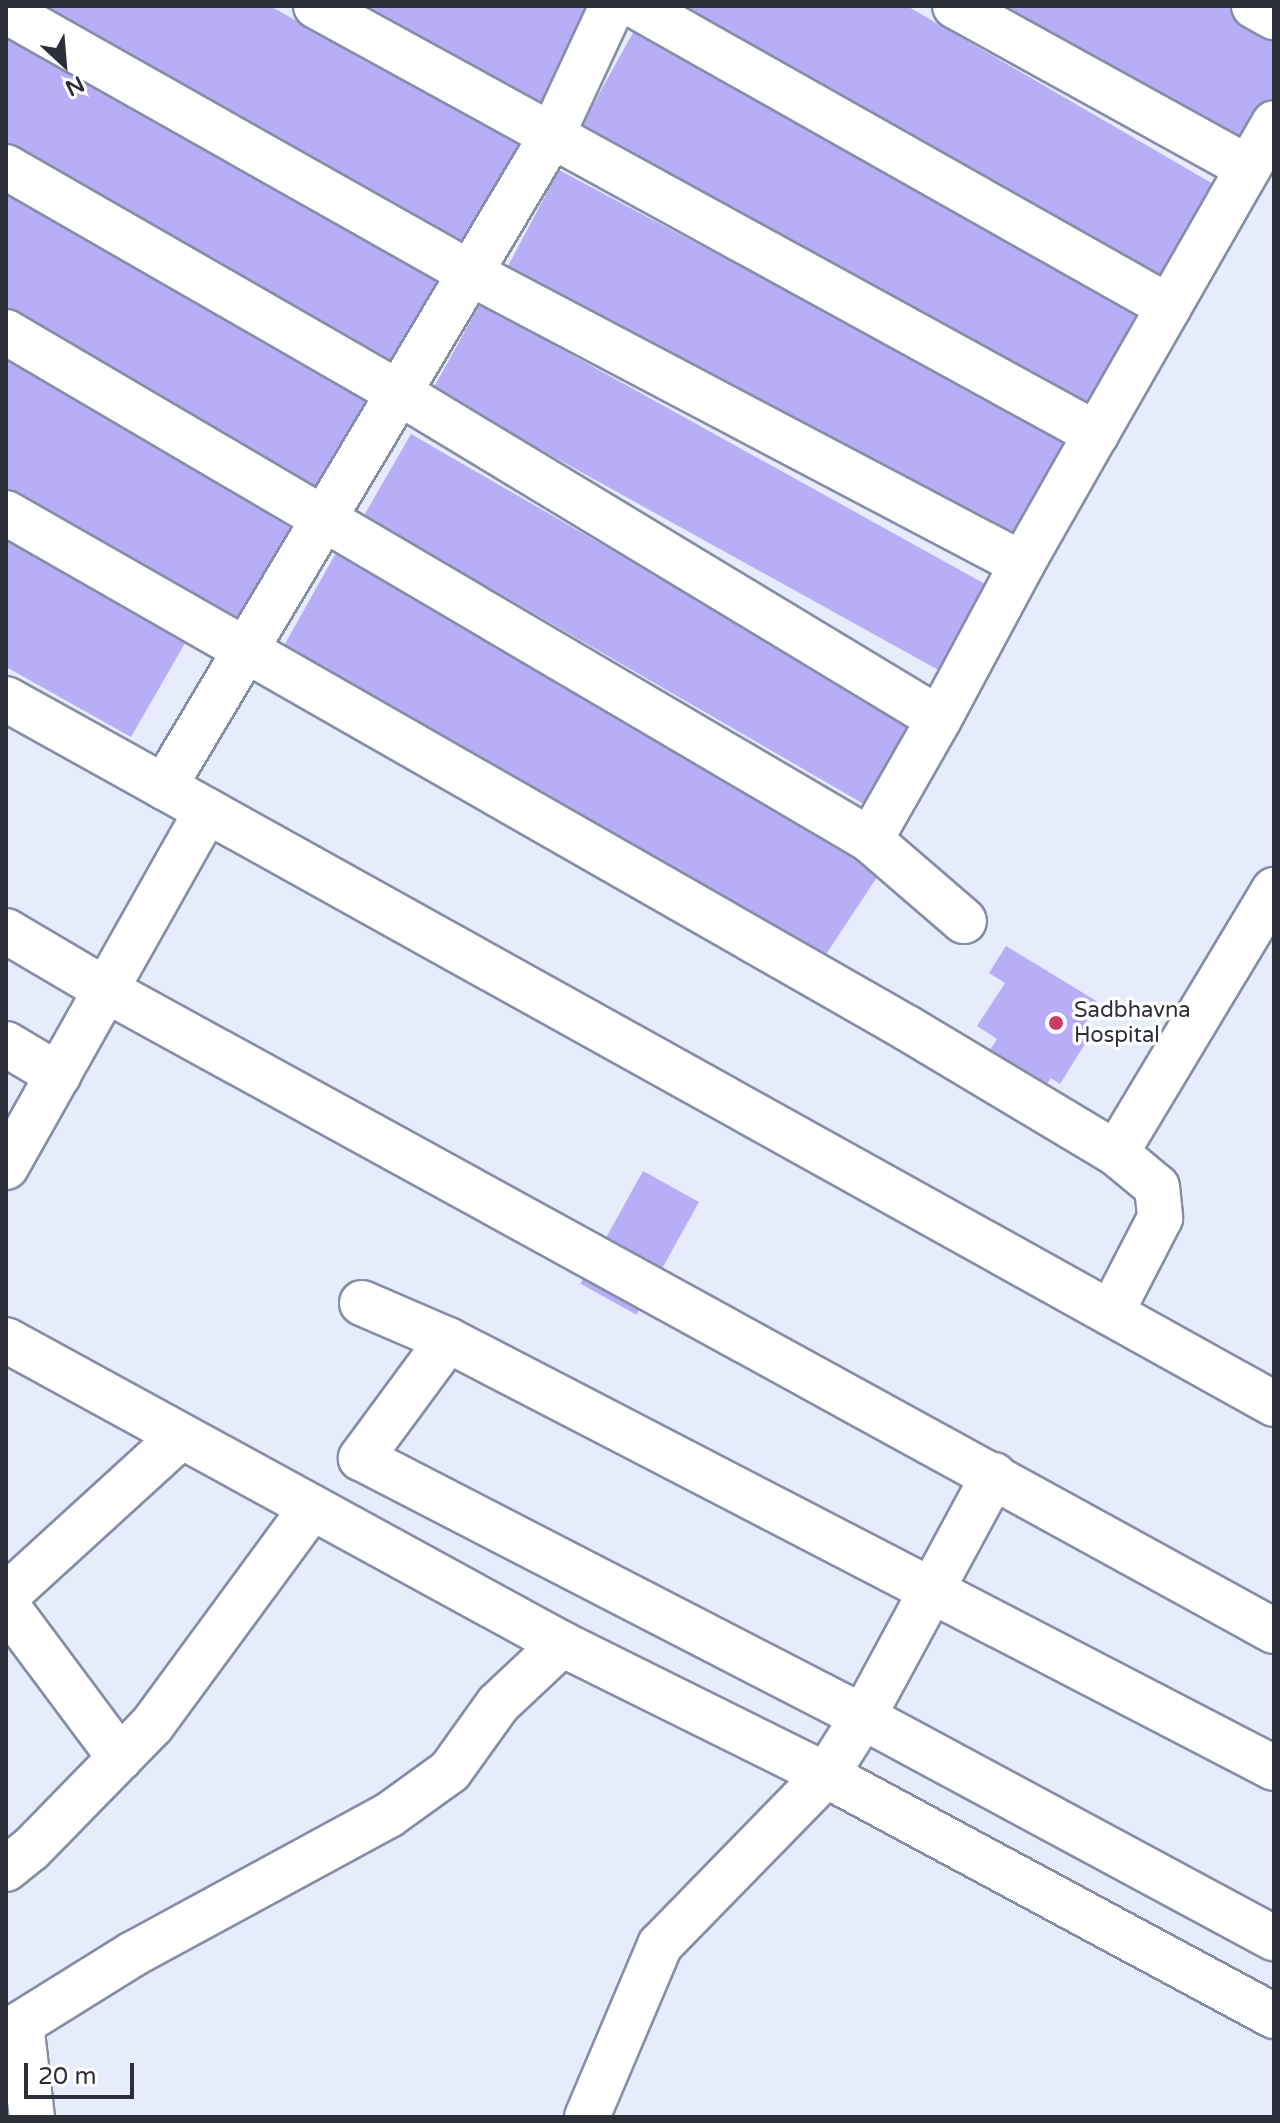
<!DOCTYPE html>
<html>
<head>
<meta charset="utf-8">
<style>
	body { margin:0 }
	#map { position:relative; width:1280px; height:2123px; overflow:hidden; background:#e7ecfc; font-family:"Varela Round",sans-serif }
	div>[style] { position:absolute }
	.building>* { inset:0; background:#b8aef7; transform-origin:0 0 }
	.roads { filter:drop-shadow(2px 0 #868ea6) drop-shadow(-2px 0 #868ea6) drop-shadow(0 2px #868ea6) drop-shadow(0 -2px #868ea6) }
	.minor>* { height:44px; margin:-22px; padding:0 22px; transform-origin:22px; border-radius:22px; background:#fff }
	.dots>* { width:22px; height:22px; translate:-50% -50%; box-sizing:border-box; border:4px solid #fff; border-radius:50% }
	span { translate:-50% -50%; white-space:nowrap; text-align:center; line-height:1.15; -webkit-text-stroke:7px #fff; paint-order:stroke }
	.poi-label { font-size:22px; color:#2c2f39 }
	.left { translate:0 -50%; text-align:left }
	.frame { position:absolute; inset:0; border:8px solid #2c2f39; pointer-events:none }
	.north { position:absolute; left:24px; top:24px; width:80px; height:80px; -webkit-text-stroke:6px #fff; paint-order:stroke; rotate:154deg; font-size:22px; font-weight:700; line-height:32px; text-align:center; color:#2c2f39 }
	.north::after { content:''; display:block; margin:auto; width:28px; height:36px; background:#2c2f39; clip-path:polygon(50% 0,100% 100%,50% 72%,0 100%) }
	.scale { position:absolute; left:24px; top:2063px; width:110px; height:36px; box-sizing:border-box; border:4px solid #2c2f39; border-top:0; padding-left:10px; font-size:24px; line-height:28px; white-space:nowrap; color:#2c2f39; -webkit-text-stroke:6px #fff; paint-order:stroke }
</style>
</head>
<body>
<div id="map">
	<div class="building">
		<i style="clip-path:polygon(39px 6px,270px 6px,525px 148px,469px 248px)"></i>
		<i style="clip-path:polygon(345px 6px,597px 6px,536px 112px)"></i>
		<i style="clip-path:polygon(664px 6px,907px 6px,1227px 192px,1164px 290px)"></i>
		<i style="clip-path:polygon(977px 6px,1227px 6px,1274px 33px,1274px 104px,1244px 156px)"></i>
		<i style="clip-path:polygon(6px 19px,447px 272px,386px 378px,6px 156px)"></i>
		<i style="left:635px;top:29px;width:593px;height:121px;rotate:29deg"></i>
		<i style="left:559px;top:170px;width:586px;height:116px;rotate:28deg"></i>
		<i style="clip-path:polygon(6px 190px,374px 403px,318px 495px,6px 317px)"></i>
		<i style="left:480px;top:304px;width:582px;height:98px;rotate:29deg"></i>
		<i style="clip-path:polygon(6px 356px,294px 530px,233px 636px,6px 504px)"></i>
		<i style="left:411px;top:434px;width:583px;height:94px;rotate:30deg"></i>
		<i style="clip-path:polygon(6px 526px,192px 631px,131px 737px,6px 667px)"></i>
		<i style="clip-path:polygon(342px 542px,881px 871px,825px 956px,281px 651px)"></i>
		<i style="clip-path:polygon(1006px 946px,1098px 1002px,1084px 1025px,1093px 1031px,1060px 1084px,1051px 1078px,1038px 1097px,982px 1062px,997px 1039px,977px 1026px,1005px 983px,989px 973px)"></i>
		<i style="left:643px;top:1171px;width:64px;height:129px;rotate:29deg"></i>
	</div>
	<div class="roads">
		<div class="minor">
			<i style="left:316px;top:6px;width:890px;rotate:28.75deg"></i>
			<i style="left:1096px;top:434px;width:358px;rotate:-60.2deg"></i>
			<i style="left:636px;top:6px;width:612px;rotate:29.45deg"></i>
			<i style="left:955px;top:6px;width:335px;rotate:28.9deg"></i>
			<i style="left:1254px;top:6px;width:23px;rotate:29deg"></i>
			<i style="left:6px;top:11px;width:533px;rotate:29.45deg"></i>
			<i style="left:470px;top:273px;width:624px;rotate:27.8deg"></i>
			<i style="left:1022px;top:564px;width:150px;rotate:-60.4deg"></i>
			<i style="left:6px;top:167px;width:452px;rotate:29.9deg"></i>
			<i style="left:398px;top:392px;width:632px;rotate:31.15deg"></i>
			<i style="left:939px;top:719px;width:176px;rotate:-61.8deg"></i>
			<i style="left:6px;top:332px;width:1002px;rotate:30.45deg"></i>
			<i style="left:870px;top:840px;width:139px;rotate:-60.3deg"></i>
			<i style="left:6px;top:513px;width:1038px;rotate:29.75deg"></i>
			<i style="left:907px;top:1028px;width:244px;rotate:30.9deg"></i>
			<i style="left:1116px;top:1153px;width:53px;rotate:39.7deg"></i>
			<i style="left:1157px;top:1187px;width:31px;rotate:84deg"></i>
			<i style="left:1160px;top:1218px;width:107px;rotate:117.3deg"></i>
			<i style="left:6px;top:699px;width:1451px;rotate:29.07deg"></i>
			<i style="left:164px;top:787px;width:756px;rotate:-59.23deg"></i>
			<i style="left:551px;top:137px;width:145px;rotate:-65deg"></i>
			<i style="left:870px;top:840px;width:124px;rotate:40.8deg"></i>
			<i style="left:6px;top:931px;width:116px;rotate:30.5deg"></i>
			<i style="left:106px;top:990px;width:1332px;rotate:28.76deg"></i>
			<i style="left:6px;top:1044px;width:61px;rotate:30.8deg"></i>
			<i style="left:1116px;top:1153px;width:307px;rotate:-59deg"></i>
			<i style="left:6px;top:1167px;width:409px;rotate:-60.6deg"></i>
			<i style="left:362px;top:1303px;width:94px;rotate:23.3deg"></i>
			<i style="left:448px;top:1340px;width:930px;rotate:27.39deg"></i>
			<i style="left:6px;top:1340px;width:634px;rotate:28.67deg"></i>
			<i style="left:448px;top:1340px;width:147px;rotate:126.4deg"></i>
			<i style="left:361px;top:1458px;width:565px;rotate:27.29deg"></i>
			<i style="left:863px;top:1717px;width:467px;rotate:28.3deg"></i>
			<i style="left:6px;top:1596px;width:237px;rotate:-42.4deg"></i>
			<i style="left:6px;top:1605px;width:191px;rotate:53.3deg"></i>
			<i style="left:6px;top:1869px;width:32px;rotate:-39deg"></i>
			<i style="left:31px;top:1849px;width:173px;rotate:-45.7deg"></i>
			<i style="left:152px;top:1725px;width:270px;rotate:-53.7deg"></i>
			<i style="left:21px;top:2024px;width:94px;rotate:83.3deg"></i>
			<i style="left:6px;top:2033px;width:150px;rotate:-31.9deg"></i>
			<i style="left:133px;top:1954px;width:291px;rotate:-28.5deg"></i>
			<i style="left:389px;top:1815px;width:75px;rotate:-35.8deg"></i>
			<i style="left:450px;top:1771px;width:82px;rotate:-54.4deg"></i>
			<i style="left:498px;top:1704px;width:88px;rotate:-43.2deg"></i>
			<i style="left:562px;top:1644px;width:295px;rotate:26.4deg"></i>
			<i style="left:826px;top:1775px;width:509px;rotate:28.28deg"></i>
			<i style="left:587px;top:2117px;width:187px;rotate:-67deg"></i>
			<i style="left:660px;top:1945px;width:238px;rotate:-45.7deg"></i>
			<i style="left:826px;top:1775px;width:69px;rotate:-57.5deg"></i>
			<i style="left:863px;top:1717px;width:275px;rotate:-61.6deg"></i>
		</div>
	</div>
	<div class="dots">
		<i style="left:1056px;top:1023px;background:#ca3c66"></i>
	</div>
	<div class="poi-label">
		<span class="left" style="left:1074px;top:1023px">Sadbhavna<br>Hospital</span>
	</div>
	<div class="frame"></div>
	<div class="north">N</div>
	<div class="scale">20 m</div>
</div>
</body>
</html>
